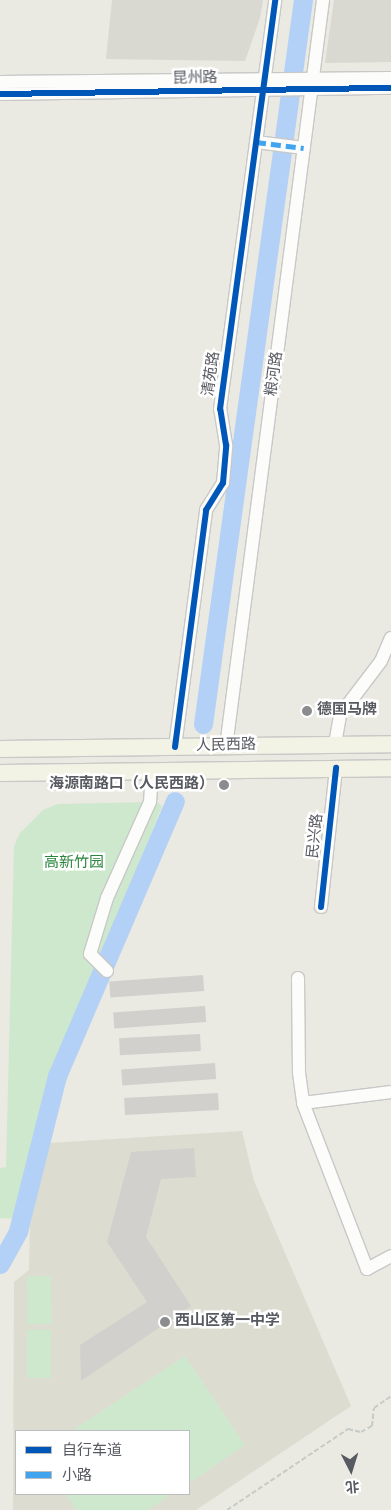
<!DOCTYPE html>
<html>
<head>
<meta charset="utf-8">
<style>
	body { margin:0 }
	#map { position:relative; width:391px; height:1510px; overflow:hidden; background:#eae9e2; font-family:Overpass,"Noto Sans SC",sans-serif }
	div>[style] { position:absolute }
	.industrial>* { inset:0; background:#d9d8d1 }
	.education>* { inset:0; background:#dcdcd1 }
	.green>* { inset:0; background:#cee8ce; transform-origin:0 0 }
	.river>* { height:19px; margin:-9.5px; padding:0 9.5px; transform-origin:9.5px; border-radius:9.5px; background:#b3d0f6 }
	.building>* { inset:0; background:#d1d0cc; transform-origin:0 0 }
	.path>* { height:2px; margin-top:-1px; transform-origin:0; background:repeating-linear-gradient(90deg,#c5cbc8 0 5px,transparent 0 7.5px) }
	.roads { filter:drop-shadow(1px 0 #c8c8c7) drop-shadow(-1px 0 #c8c8c7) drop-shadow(0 1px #c8c8c7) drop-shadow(0 -1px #c8c8c7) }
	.minor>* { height:12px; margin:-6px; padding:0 6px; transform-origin:6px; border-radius:6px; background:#fcfcfb }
	.major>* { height:16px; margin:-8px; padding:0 8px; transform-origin:8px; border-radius:8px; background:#f2f2e5 }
	.quiet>* { height:5px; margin-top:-2.5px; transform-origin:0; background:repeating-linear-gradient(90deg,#40a5ee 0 10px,transparent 0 15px) }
	.cycleway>* { height:6px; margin:-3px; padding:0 3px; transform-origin:3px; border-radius:3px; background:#0057b8 }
	.dots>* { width:14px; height:14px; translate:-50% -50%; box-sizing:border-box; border:2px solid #fff; border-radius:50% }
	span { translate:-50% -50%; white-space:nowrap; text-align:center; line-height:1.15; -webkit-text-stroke:5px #fff; paint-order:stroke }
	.street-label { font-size:15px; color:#585a61 }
	.poi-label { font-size:15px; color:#585a61; font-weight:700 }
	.left { translate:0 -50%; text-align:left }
	.right { translate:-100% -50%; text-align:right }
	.park-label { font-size:15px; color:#2c853d }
	.legend { position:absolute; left:15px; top:1430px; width:175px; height:65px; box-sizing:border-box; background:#fff; border:1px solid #bcbdc0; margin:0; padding:6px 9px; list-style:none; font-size:15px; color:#585a61 }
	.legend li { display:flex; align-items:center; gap:10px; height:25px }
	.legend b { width:25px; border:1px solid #bcbdc0 }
	.north { position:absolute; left:326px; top:1445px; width:50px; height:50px; -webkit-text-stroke:4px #fff; paint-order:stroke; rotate:175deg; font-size:14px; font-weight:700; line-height:20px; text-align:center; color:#585a61 }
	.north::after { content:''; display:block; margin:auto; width:18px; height:22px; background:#585a61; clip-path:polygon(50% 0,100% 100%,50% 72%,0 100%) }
</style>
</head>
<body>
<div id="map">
	<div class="industrial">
		<i style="clip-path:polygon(112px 0,263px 0,260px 18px,245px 61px,106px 59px)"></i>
		<i style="clip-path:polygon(334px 0,391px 0,391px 62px,325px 63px)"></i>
	</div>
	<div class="education">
		<i style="clip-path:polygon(evenodd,242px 1131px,254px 1181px,351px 1406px,196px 1510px,13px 1510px,14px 1282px,29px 1270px,30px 1225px,49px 1143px,242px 1131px,16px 1431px,189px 1431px,189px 1494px,16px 1494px,16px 1431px)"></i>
	</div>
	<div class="green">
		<i style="clip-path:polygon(157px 802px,162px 806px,52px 1082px,17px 1219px,0 1218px,0 1168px,6px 1167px,14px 846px,20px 833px,43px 810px,58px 804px)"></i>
		<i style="left:51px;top:1276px;width:48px;height:24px;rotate:89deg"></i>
		<i style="left:51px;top:1330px;width:48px;height:24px;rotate:90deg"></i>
		<i style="clip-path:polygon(185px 1356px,245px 1445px,189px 1483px,189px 1431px,72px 1431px)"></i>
		<i style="clip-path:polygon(66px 1494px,172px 1494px,148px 1510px,77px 1510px)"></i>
	</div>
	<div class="river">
		<i style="left:203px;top:724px;width:731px;rotate:-82.14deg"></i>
		<i style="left:0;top:1264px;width:38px;rotate:-61deg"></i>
		<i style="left:18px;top:1231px;width:160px;rotate:-75.9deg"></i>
		<i style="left:57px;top:1076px;width:299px;rotate:-66.8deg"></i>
	</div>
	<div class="building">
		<i style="left:203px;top:975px;width:16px;height:94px;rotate:86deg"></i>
		<i style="left:205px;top:1006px;width:16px;height:92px;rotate:86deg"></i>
		<i style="left:200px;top:1034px;width:17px;height:81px;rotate:87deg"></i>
		<i style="left:215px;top:1063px;width:16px;height:94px;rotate:86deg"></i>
		<i style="left:218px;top:1093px;width:17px;height:94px;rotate:87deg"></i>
		<i style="clip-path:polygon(194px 1148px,196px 1177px,161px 1179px,146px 1237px,191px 1306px,81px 1381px,80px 1345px,147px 1302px,107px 1242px,131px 1152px)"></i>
	</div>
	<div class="path">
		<i style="left:227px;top:1510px;width:146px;rotate:-33.8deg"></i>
		<i style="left:348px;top:1429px;width:13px;rotate:13deg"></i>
		<i style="left:361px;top:1432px;width:13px;rotate:-29deg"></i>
		<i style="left:372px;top:1426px;width:18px;rotate:-84deg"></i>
		<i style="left:374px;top:1408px;width:21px;rotate:-35deg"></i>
	</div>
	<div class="roads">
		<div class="minor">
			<i style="left:0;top:82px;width:391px;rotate:-0.6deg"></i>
			<i style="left:0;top:94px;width:391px;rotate:-0.9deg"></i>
			<i style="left:256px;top:142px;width:48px;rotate:7.1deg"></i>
			<i style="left:335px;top:744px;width:29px;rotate:-80deg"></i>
			<i style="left:340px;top:715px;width:68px;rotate:-52.8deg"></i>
			<i style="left:381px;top:661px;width:25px;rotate:-67deg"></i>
			<i style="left:175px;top:747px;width:239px;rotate:-82.5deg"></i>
			<i style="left:206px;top:510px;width:32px;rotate:-58deg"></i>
			<i style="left:223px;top:483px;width:38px;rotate:-85deg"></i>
			<i style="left:226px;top:445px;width:36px;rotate:-99deg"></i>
			<i style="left:220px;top:409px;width:413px;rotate:-82.3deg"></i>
			<i style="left:226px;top:747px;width:753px;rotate:-82.6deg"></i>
			<i style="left:321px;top:907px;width:140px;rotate:-83.8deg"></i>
			<i style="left:107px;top:971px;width:24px;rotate:-135deg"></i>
			<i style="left:90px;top:954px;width:59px;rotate:-73.1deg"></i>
			<i style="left:107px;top:898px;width:105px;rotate:-65.9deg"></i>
			<i style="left:150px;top:802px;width:31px;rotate:-86deg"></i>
			<i style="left:298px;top:978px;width:95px;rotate:89.4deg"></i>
			<i style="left:299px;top:1073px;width:30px;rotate:82deg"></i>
			<i style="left:303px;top:1103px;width:178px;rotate:68.9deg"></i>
			<i style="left:367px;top:1269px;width:27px;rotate:-28deg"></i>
			<i style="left:303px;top:1103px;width:89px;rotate:-7.1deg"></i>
		</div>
		<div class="major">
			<i style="left:0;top:749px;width:391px;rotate:-0.7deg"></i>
			<i style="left:0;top:773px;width:391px;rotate:-0.7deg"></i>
		</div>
	</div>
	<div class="quiet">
		<i style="left:256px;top:142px;width:48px;rotate:7.1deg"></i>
	</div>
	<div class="cycleway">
		<i style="left:0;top:94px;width:391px;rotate:-0.9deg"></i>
		<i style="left:175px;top:747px;width:239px;rotate:-82.5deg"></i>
		<i style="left:206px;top:510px;width:32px;rotate:-58deg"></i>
		<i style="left:223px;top:483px;width:38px;rotate:-85deg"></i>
		<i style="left:226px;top:445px;width:36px;rotate:-99deg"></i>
		<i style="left:220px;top:409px;width:413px;rotate:-82.3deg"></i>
		<i style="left:321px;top:907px;width:140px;rotate:-83.8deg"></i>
	</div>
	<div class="dots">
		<i style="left:307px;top:711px;background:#8b8c8e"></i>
		<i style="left:224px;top:785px;background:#8b8c8e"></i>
		<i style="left:165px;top:1322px;background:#8b8c8e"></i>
	</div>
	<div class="street-label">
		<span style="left:195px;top:79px;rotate:-1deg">昆州路</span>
		<span style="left:212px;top:374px;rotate:-82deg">清苑路</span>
		<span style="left:275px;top:374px;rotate:-82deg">粮河路</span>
		<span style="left:226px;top:746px;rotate:-1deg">人民西路</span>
		<span style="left:316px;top:836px;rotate:-84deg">民兴路</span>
	</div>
	<div class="poi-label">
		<span class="left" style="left:317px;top:711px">德国马牌</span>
		<span class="right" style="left:214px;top:785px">海源南路口（人民西路）</span>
		<span class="left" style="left:175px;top:1322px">西山区第一中学</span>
	</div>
	<div class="park-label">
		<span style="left:74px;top:864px">高新竹园</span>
	</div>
	<ul class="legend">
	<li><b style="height:6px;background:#0057b8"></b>自行车道</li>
	<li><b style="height:6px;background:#40a5ee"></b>小路</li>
	</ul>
	<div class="north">北</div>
</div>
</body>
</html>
